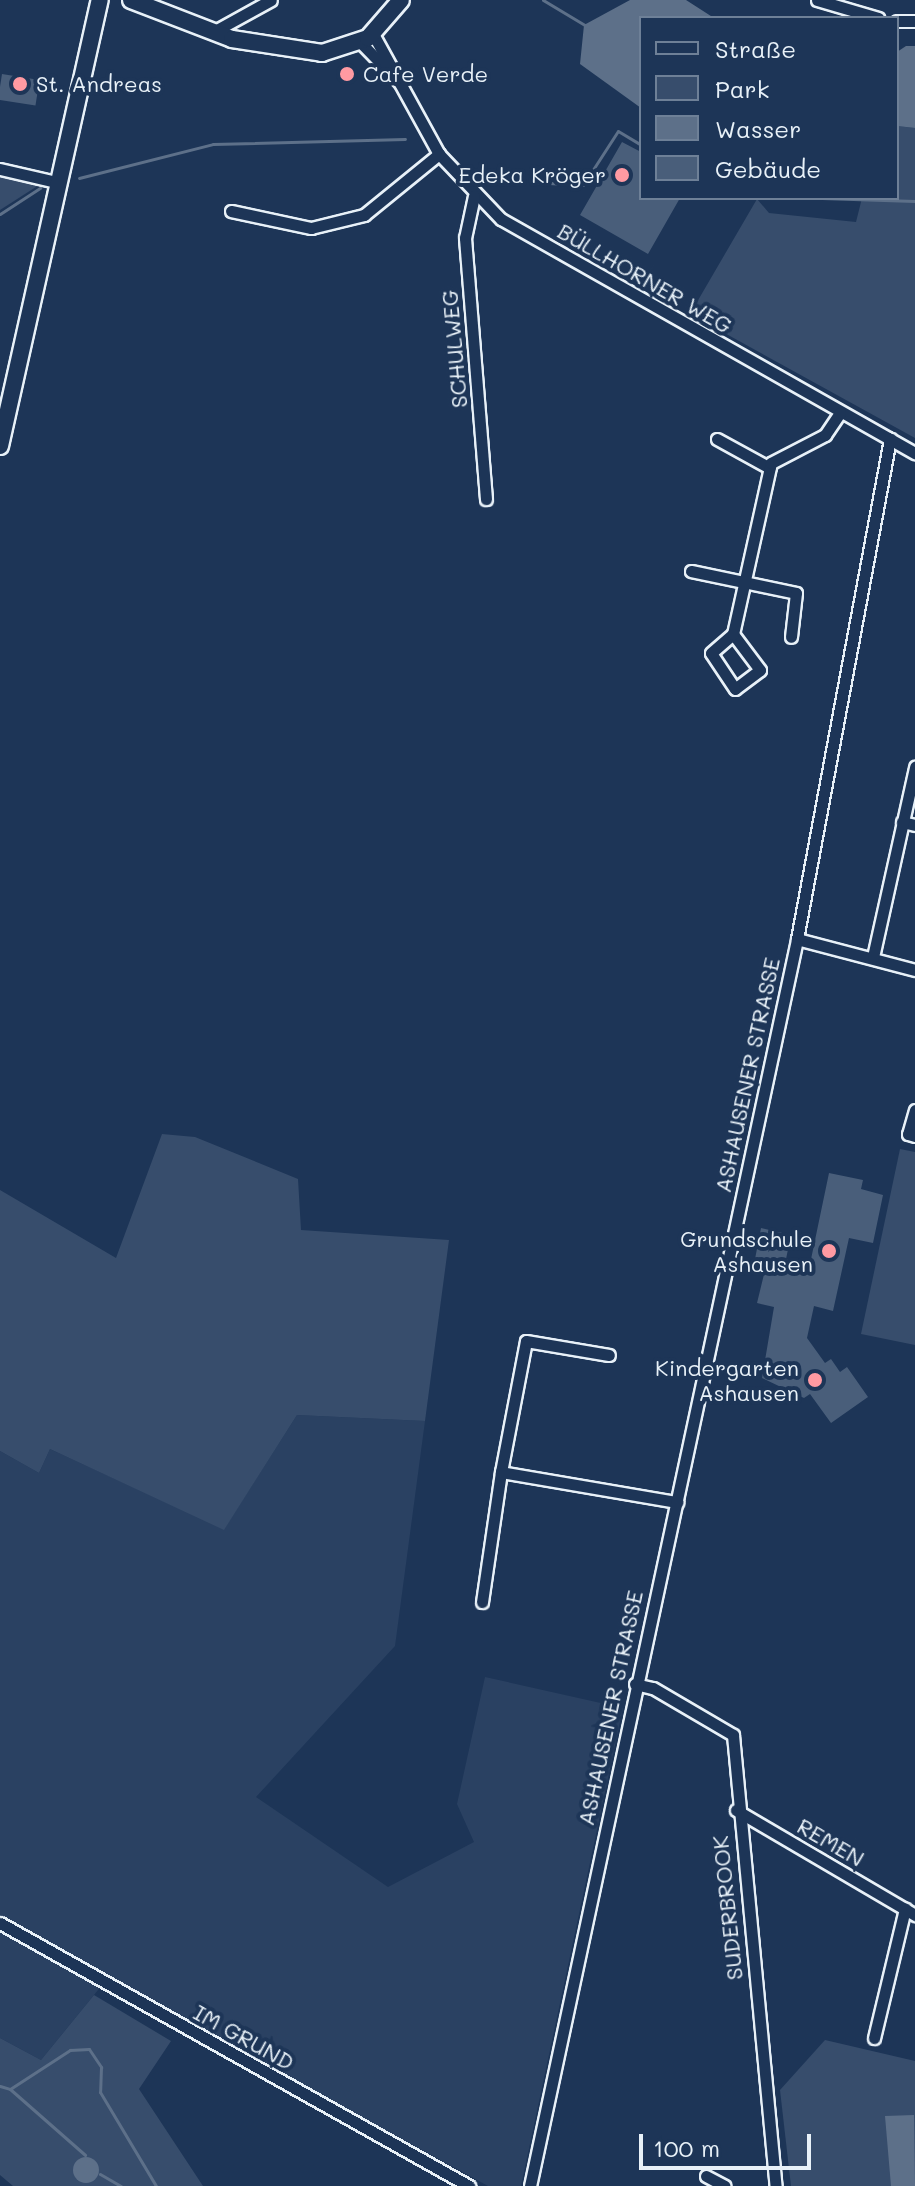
<!DOCTYPE html>
<html>
<head>
<meta charset="utf-8">
<style>
	body { margin:0 }
	#map { position:relative; width:915px; height:2186px; overflow:hidden; background:#1d3557; font-family:Mali,sans-serif }
	div>[style] { position:absolute }
	.built>* { inset:0; background:#2a4162 }
	.green>* { inset:0; background:#374d6c }
	.water>* { inset:0; background:#5d7089 }
	.round { border-radius:50% }
	.stream>* { height:3px; margin:-1.5px; padding:0 1.5px; transform-origin:1.5px; border-radius:1.5px; background:#5d7089 }
	.building>* { inset:0; background:#495e7a; transform-origin:0 0 }
	.roads { filter:drop-shadow(2px 0 #e8f1f8) drop-shadow(-2px 0 #e8f1f8) drop-shadow(0 2px #e8f1f8) drop-shadow(0 -2px #e8f1f8) }
	.street>* { height:11px; margin:-5.5px; padding:0 5.5px; transform-origin:5.5px; border-radius:5.5px; background:#1d3557 }
	.secondary>* { height:16px; margin:-8px; padding:0 8px; transform-origin:8px; border-radius:8px; background:#1d3557 }
	.dots>* { width:22px; height:22px; translate:-50% -50%; box-sizing:border-box; border:4px solid #1d3557; border-radius:50% }
	span { translate:-50% -50%; white-space:nowrap; text-align:center; line-height:1.15; -webkit-text-stroke:8px #1d3557; paint-order:stroke }
	.poi-label { font-size:22px; color:#e8f1f8 }
	.left { translate:0 -50%; text-align:left }
	.right { translate:-100% -50%; text-align:right }
	.street-label { font-size:22px; color:#e8f1f8 }
	.legend { position:absolute; left:639px; top:16px; width:260px; height:184px; box-sizing:border-box; background:#1d3557; border:2px solid #6e8097; margin:0; padding:10px 14px; list-style:none; font-size:24px; color:#e8f1f8 }
	.legend li { display:flex; align-items:center; gap:16px; height:40px }
	.legend b { width:40px; border:2px solid #6e8097 }
	.scale { position:absolute; left:639px; top:2134px; width:172px; height:36px; box-sizing:border-box; border:4px solid #e8f1f8; border-top:0; padding-left:10px; font-size:24px; line-height:28px; white-space:nowrap; color:#e8f1f8; -webkit-text-stroke:6px #1d3557; paint-order:stroke }
</style>
</head>
<body>
<div id="map">
	<div class="built">
		<i style="clip-path:polygon(297px 1415px,425px 1421px,395px 1646px,256px 1797px,388px 1887px,474px 1842px,457px 1804px,485px 1677px,623px 1708px,521px 2186px,488px 2186px,107px 1979px,41px 2060px,0 2038px,0 1451px,39px 1473px,50px 1449px,224px 1529px)"></i>
	</div>
	<div class="green">
		<i style="clip-path:polygon(897px 126px,915px 128px,915px 438px,690px 314px,757px 199px,769px 213px,856px 222px,862px 198px,897px 198px)"></i>
		<i style="clip-path:polygon(0 175px,39px 185px,0 210px)"></i>
		<i style="clip-path:polygon(162px 1134px,195px 1137px,298px 1179px,301px 1230px,449px 1240px,425px 1421px,297px 1415px,224px 1530px,50px 1449px,39px 1473px,0 1451px,0 1190px,116px 1258px)"></i>
		<i style="clip-path:polygon(900px 1149px,915px 1152px,915px 1345px,861px 1334px)"></i>
		<i style="clip-path:polygon(94px 1995px,171px 2041px,139px 2089px,203px 2186px,13px 2186px,0 2175px,0 2038px,41px 2060px)"></i>
		<i style="clip-path:polygon(825px 2040px,915px 2061px,915px 2186px,791px 2186px,780px 2090px)"></i>
	</div>
	<div class="water">
		<i style="clip-path:polygon(630px 0,686px 0,714px 18px,641px 18px,641px 108px,580px 64px,584px 25px)"></i>
		<i style="clip-path:polygon(906px 46px,915px 46px,915px 128px,897px 126px,897px 52px)"></i>
		<i style="clip-path:polygon(914px 2115px,915px 2186px,891px 2186px,885px 2116px)"></i>
		<i class="round" style="left:73px;top:2157px;width:26px;height:26px"></i>
	</div>
	<div class="stream">
		<i style="left:543px;top:0;width:52px;rotate:31deg"></i>
		<i style="left:79px;top:178px;width:138px;rotate:-14.2deg"></i>
		<i style="left:213px;top:144px;width:192px;rotate:-1.5deg"></i>
		<i style="left:532px;top:182px;width:51px;rotate:3.4deg"></i>
		<i style="left:583px;top:185px;width:64px;rotate:-57.1deg"></i>
		<i style="left:618px;top:131px;width:27px;rotate:31deg"></i>
		<i style="left:822px;top:198px;width:93px;rotate:1.8deg"></i>
		<i style="left:0;top:214px;width:48px;rotate:-33deg"></i>
		<i style="left:0;top:2086px;width:10px;rotate:17deg"></i>
		<i style="left:10px;top:2089px;width:72px;rotate:-33deg"></i>
		<i style="left:70px;top:2050px;width:19px;rotate:-3deg"></i>
		<i style="left:89px;top:2049px;width:22px;rotate:56deg"></i>
		<i style="left:101px;top:2067px;width:25px;rotate:92deg"></i>
		<i style="left:100px;top:2092px;width:109px;rotate:59.2deg"></i>
		<i style="left:10px;top:2089px;width:100px;rotate:41.3deg"></i>
		<i style="left:100px;top:2174px;width:24px;rotate:30deg"></i>
	</div>
	<div class="building">
		<i style="left:2px;top:74px;width:38px;height:26px;rotate:9deg"></i>
		<i style="clip-path:polygon(622px 142px,641px 152px,641px 198px,680px 198px,648px 254px,580px 215px)"></i>
		<i style="clip-path:polygon(829px 1173px,863px 1180px,861px 1189px,883px 1195px,873px 1243px,849px 1238px,833px 1311px,814px 1306px,807px 1338px,825px 1363px,831px 1359px,840px 1372px,847px 1367px,868px 1397px,831px 1423px,810px 1394px,804px 1398px,762px 1378px,774px 1307px,757px 1303px,767px 1262px,755px 1259px,761px 1228px,791px 1235px,786px 1259px,810px 1264px)"></i>
	</div>
	<div class="roads">
		<div class="street">
			<i style="left:817px;top:0;width:64px;rotate:16.4deg"></i>
			<i style="left:897px;top:21px;width:18px"></i>
			<i style="left:213px;top:32px;width:66px;rotate:-28.9deg"></i>
			<i style="left:373px;top:34px;width:137px;rotate:61.2deg"></i>
			<i style="left:439px;top:154px;width:90px;rotate:46.4deg"></i>
			<i style="left:501px;top:219px;width:476px;rotate:29.5deg"></i>
			<i style="left:361px;top:43px;width:59px;rotate:45.7deg"></i>
			<i style="left:0;top:169px;width:57px;rotate:13.1deg"></i>
			<i style="left:474px;top:196px;width:43px;rotate:102.1deg"></i>
			<i style="left:465px;top:238px;width:262px;rotate:85.4deg"></i>
			<i style="left:231px;top:211px;width:82px;rotate:12deg"></i>
			<i style="left:311px;top:228px;width:55px;rotate:-13.8deg"></i>
			<i style="left:364px;top:215px;width:97px;rotate:-39.1deg"></i>
			<i style="left:717px;top:439px;width:60px;rotate:28.7deg"></i>
			<i style="left:691px;top:571px;width:107px;rotate:11.8deg"></i>
			<i style="left:796px;top:593px;width:44px;rotate:96.5deg"></i>
			<i style="left:733px;top:634px;width:45px;rotate:53.1deg"></i>
			<i style="left:760px;top:670px;width:31px;rotate:143deg"></i>
			<i style="left:735px;top:689px;width:43px;rotate:-123.7deg"></i>
			<i style="left:711px;top:653px;width:29px;rotate:-41deg"></i>
			<i style="left:733px;top:634px;width:175px;rotate:-77.5deg"></i>
			<i style="left:771px;top:463px;width:61px;rotate:-27.4deg"></i>
			<i style="left:825px;top:435px;width:27px;rotate:-56deg"></i>
			<i style="left:902px;top:822px;width:13px;rotate:13deg"></i>
			<i style="left:797px;top:939px;width:122px;rotate:14.7deg"></i>
			<i style="left:873px;top:957px;width:195px;rotate:-77.5deg"></i>
			<i style="left:915px;top:1110px;width:25px;rotate:106deg"></i>
			<i style="left:908px;top:1134px;width:7px;rotate:16deg"></i>
			<i style="left:501px;top:1472px;width:133px;rotate:-79.2deg"></i>
			<i style="left:526px;top:1341px;width:84px;rotate:9.6deg"></i>
			<i style="left:482px;top:1602px;width:131px;rotate:-81.7deg"></i>
			<i style="left:501px;top:1472px;width:179px;rotate:9.7deg"></i>
			<i style="left:635px;top:1684px;width:18px;rotate:13deg"></i>
			<i style="left:653px;top:1688px;width:93px;rotate:30.4deg"></i>
			<i style="left:733px;top:1735px;width:453px;rotate:84.6deg"></i>
			<i style="left:736px;top:1810px;width:208px;rotate:30.4deg"></i>
			<i style="left:0;top:1923px;width:538px;rotate:29.28deg"></i>
			<i style="left:874px;top:2038px;width:133px;rotate:-76.5deg"></i>
			<i style="left:706px;top:2176px;width:21px;rotate:28deg"></i>
			<i style="left:530px;top:2186px;width:1275px;rotate:-77.91deg"></i>
			<i style="left:797px;top:939px;width:509px;rotate:-79.46deg"></i>
		</div>
		<div class="secondary">
			<i style="left:131px;top:0;width:108px;rotate:21.1deg"></i>
			<i style="left:232px;top:39px;width:91px;rotate:8.8deg"></i>
			<i style="left:322px;top:53px;width:48px;rotate:-18.1deg"></i>
			<i style="left:368px;top:38px;width:50px;rotate:-49deg"></i>
			<i style="left:0;top:446px;width:457px;rotate:-77.4deg"></i>
		</div>
	</div>
	<div class="dots">
		<i style="left:347px;top:74px;background:#ff9aa2"></i>
		<i style="left:20px;top:84px;background:#ff9aa2"></i>
		<i style="left:622px;top:175px;background:#ff9aa2"></i>
		<i style="left:829px;top:1251px;background:#ff9aa2"></i>
		<i style="left:815px;top:1380px;background:#ff9aa2"></i>
	</div>
	<div class="poi-label">
		<span class="left" style="left:363px;top:74px">Cafe Verde</span>
		<span class="left" style="left:36px;top:84px">St. Andreas</span>
		<span class="right" style="left:606px;top:175px">Edeka Kröger</span>
		<span class="right" style="left:813px;top:1251px">Grundschule<br>Ashausen</span>
		<span class="right" style="left:799px;top:1380px">Kindergarten<br>Ashausen</span>
	</div>
	<div class="street-label">
		<span style="left:645px;top:278px;rotate:30deg">BÜLLHORNER WEG</span>
		<span style="left:454px;top:349px;rotate:-95deg">SCHULWEG</span>
		<span style="left:747px;top:1075px;rotate:-78deg">ASHAUSENER STRASSE</span>
		<span style="left:610px;top:1708px;rotate:-78deg">ASHAUSENER STRASSE</span>
		<span style="left:831px;top:1842px;rotate:30deg">REMEN</span>
		<span style="left:727px;top:1908px;rotate:-96deg">SUDERBROOK</span>
		<span style="left:244px;top:2037px;rotate:29deg">IM GRUND</span>
	</div>
	<ul class="legend">
	<li><b style="height:10px;background:#1d3557"></b>Straße</li>
	<li><b style="height:22px;background:#374d6c"></b>Park</li>
	<li><b style="height:22px;background:#5d7089"></b>Wasser</li>
	<li><b style="height:22px;background:#495e7a"></b>Gebäude</li>
	</ul>
	<div class="scale">100 m</div>
</div>
</body>
</html>
